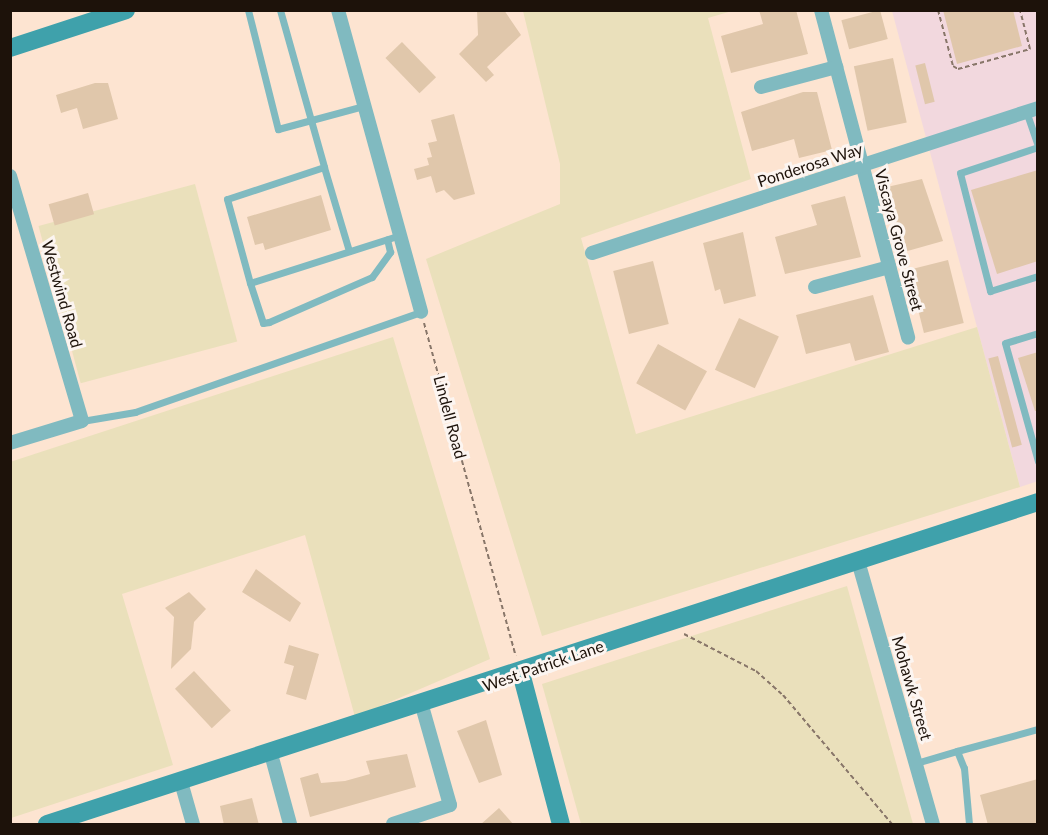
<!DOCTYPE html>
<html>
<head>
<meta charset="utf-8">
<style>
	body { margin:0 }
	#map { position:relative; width:1048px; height:835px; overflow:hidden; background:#fde4d1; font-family:Lato,sans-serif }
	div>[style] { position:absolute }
	.industrial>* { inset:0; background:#f2d8de }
	.sand>* { inset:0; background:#eae0bb; transform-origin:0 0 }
	.building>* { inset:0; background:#e0c7ab; transform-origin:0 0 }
	.path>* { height:2px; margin-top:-1px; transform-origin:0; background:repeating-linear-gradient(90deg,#887669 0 4.5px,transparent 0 7.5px) }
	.lane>* { height:7px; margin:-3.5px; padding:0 3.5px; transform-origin:3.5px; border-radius:3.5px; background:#80bac0 }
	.street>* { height:14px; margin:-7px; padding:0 7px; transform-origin:7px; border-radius:7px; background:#80bac0 }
	.secondary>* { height:18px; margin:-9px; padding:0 9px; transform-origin:9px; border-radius:9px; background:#3fa1ab }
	span { translate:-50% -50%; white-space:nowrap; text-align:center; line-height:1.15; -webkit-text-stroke:6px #fcf5f1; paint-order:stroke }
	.street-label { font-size:16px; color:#1d120a }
	.frame { position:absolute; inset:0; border:12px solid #1d120a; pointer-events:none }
</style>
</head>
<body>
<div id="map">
	<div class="industrial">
		<i style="clip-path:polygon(892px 11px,1037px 11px,1038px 481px,1020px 487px)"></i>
	</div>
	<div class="sand">
		<i style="clip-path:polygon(523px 11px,732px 11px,708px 18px,751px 179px,581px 238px,636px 434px,977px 327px,1020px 487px,542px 636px,426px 259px,560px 204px,560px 164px)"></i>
		<i style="left:195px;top:184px;width:163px;height:162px;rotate:75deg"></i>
		<i style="clip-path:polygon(393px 337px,490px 659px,355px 717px,305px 535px,122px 594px,173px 765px,11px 818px,10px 462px)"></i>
		<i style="clip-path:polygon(847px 586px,913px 824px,581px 824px,542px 684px)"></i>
	</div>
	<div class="building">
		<i style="clip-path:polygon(477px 10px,504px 10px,521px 35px,487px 67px,494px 75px,486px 82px,459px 54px,478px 35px)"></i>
		<i style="clip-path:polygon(759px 10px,796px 10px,808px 54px,731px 73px,721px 36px,763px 24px)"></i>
		<i style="left:880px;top:10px;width:30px;height:40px;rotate:75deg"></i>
		<i style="clip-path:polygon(943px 10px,1013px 10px,1022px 46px,957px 64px)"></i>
		<i style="left:402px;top:42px;width:49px;height:23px;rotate:46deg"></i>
		<i style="left:893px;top:58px;width:66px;height:40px;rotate:78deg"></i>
		<i style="left:925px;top:63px;width:40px;height:10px;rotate:76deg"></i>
		<i style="clip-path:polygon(95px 83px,108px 83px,118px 119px,83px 129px,77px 108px,61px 113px,56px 95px)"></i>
		<i style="clip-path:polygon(803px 92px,817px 92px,832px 150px,799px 158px,794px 139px,752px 151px,741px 112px)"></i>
		<i style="clip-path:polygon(454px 114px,475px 194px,454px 200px,444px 190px,436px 193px,431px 176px,417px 180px,414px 169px,429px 165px,427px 158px,432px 157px,428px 143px,437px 141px,431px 120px)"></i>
		<i style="clip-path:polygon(1038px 170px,1038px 261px,997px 274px,971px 190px)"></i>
		<i style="clip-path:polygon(922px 179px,943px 241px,904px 252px,887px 187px)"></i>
		<i style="left:88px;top:193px;width:22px;height:41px;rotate:74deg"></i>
		<i style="clip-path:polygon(321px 195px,331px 230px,265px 250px,263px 243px,255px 245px,247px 217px)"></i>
		<i style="clip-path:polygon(845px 196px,861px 257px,785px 274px,775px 237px,817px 225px,811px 205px)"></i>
		<i style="clip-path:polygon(743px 232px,756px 296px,724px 304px,720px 289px,715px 291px,703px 243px)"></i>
		<i style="left:948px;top:260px;width:65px;height:41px;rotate:76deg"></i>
		<i style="left:653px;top:261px;width:65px;height:41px;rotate:76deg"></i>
		<i style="clip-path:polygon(873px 295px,889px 352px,855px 361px,850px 343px,806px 354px,796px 315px)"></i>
		<i style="left:739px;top:318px;width:44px;height:57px;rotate:25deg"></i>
		<i style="left:658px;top:344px;width:56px;height:45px;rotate:29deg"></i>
		<i style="clip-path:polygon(1038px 352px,1038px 411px,1035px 411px,1018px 358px)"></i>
		<i style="left:998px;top:356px;width:92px;height:10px;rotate:75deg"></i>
		<i style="clip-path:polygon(256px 569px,301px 603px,290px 622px,242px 592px)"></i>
		<i style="clip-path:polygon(189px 592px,206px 609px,194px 622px,191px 649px,171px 669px,174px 617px,165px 608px)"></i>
		<i style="clip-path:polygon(289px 645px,319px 654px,306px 700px,286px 694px,294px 666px,284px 663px)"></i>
		<i style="left:194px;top:671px;width:54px;height:26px;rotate:47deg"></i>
		<i style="clip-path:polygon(486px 720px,502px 775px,479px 783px,457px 731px)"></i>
		<i style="clip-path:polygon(407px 754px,416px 787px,310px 817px,300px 778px,318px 773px,321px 783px,345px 781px,370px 774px,366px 761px)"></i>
		<i style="clip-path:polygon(1038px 779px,1038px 825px,988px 825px,980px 795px)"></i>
		<i style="clip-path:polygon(252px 798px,259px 825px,224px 825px,220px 806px)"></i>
		<i style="clip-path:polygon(499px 808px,514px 825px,480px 825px)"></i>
	</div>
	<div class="path">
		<i style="left:938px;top:10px;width:58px;rotate:75deg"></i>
		<i style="left:953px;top:66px;width:6px;rotate:31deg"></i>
		<i style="left:958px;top:69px;width:75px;rotate:-15.5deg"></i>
		<i style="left:1030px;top:49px;width:40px;rotate:-104.4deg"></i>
		<i style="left:424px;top:323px;width:345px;rotate:74.6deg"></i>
		<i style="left:684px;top:634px;width:81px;rotate:27.2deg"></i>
		<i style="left:756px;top:671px;width:36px;rotate:42deg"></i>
		<i style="left:783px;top:695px;width:169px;rotate:49.8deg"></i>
	</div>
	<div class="lane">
		<i style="left:248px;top:10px;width:123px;rotate:75.9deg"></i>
		<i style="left:278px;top:129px;width:89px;rotate:-15deg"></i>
		<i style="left:280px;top:10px;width:163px;rotate:74.3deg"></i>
		<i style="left:1026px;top:111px;width:36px;rotate:71deg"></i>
		<i style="left:1038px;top:147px;width:82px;rotate:161.6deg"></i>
		<i style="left:960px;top:173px;width:122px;rotate:75.7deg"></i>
		<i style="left:990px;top:291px;width:50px;rotate:-17.4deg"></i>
		<i style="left:349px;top:251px;width:88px;rotate:-106.6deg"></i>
		<i style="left:324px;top:167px;width:102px;rotate:161.7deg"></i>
		<i style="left:227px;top:199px;width:87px;rotate:74.7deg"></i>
		<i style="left:250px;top:283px;width:157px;rotate:-17.7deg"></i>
		<i style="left:250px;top:283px;width:42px;rotate:72deg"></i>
		<i style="left:263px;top:323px;width:6px;rotate:-9deg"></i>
		<i style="left:269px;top:322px;width:112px;rotate:-23.6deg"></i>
		<i style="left:372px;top:277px;width:31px;rotate:-54deg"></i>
		<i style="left:390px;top:252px;width:13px;rotate:-103deg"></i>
		<i style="left:1038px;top:333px;width:34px;rotate:163deg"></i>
		<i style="left:1005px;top:343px;width:123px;rotate:74.4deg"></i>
		<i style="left:82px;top:421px;width:54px;rotate:-9.6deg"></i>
		<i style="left:135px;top:412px;width:303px;rotate:-19.3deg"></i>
		<i style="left:957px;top:751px;width:84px;rotate:-15.2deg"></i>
		<i style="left:916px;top:763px;width:43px;rotate:-16.3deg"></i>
		<i style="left:957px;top:751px;width:18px;rotate:68deg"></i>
		<i style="left:964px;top:768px;width:56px;rotate:84.9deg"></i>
	</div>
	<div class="street">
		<i style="left:338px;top:10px;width:313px;rotate:74.6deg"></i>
		<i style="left:821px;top:10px;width:339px;rotate:75.1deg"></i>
		<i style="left:761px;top:87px;width:78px;rotate:-14.9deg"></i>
		<i style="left:10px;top:176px;width:255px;rotate:73.6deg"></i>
		<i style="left:82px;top:421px;width:75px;rotate:163deg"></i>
		<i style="left:592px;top:253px;width:469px;rotate:-18deg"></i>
		<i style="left:815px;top:287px;width:77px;rotate:-15.1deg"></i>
		<i style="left:858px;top:561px;width:273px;rotate:74.1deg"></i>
		<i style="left:271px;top:754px;width:73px;rotate:74.8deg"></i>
		<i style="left:181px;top:782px;width:44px;rotate:74.1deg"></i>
		<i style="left:393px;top:824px;width:60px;rotate:-18.4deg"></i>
		<i style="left:450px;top:805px;width:103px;rotate:-105.8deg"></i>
	</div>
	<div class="secondary">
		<i style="left:10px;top:48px;width:122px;rotate:-18.1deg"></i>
		<i style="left:521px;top:673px;width:156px;rotate:75.2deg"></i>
		<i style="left:47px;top:824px;width:1042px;rotate:-18deg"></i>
	</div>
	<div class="street-label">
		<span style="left:810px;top:165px;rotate:-18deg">Ponderosa Way</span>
		<span style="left:899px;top:240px;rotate:75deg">Viscaya Grove Street</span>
		<span style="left:62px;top:294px;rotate:74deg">Westwind Road</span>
		<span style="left:450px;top:417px;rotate:75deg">Lindell Road</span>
		<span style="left:543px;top:666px;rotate:-19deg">West Patrick Lane</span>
		<span style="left:912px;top:688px;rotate:74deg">Mohawk Street</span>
	</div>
	<div class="frame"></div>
</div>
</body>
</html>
